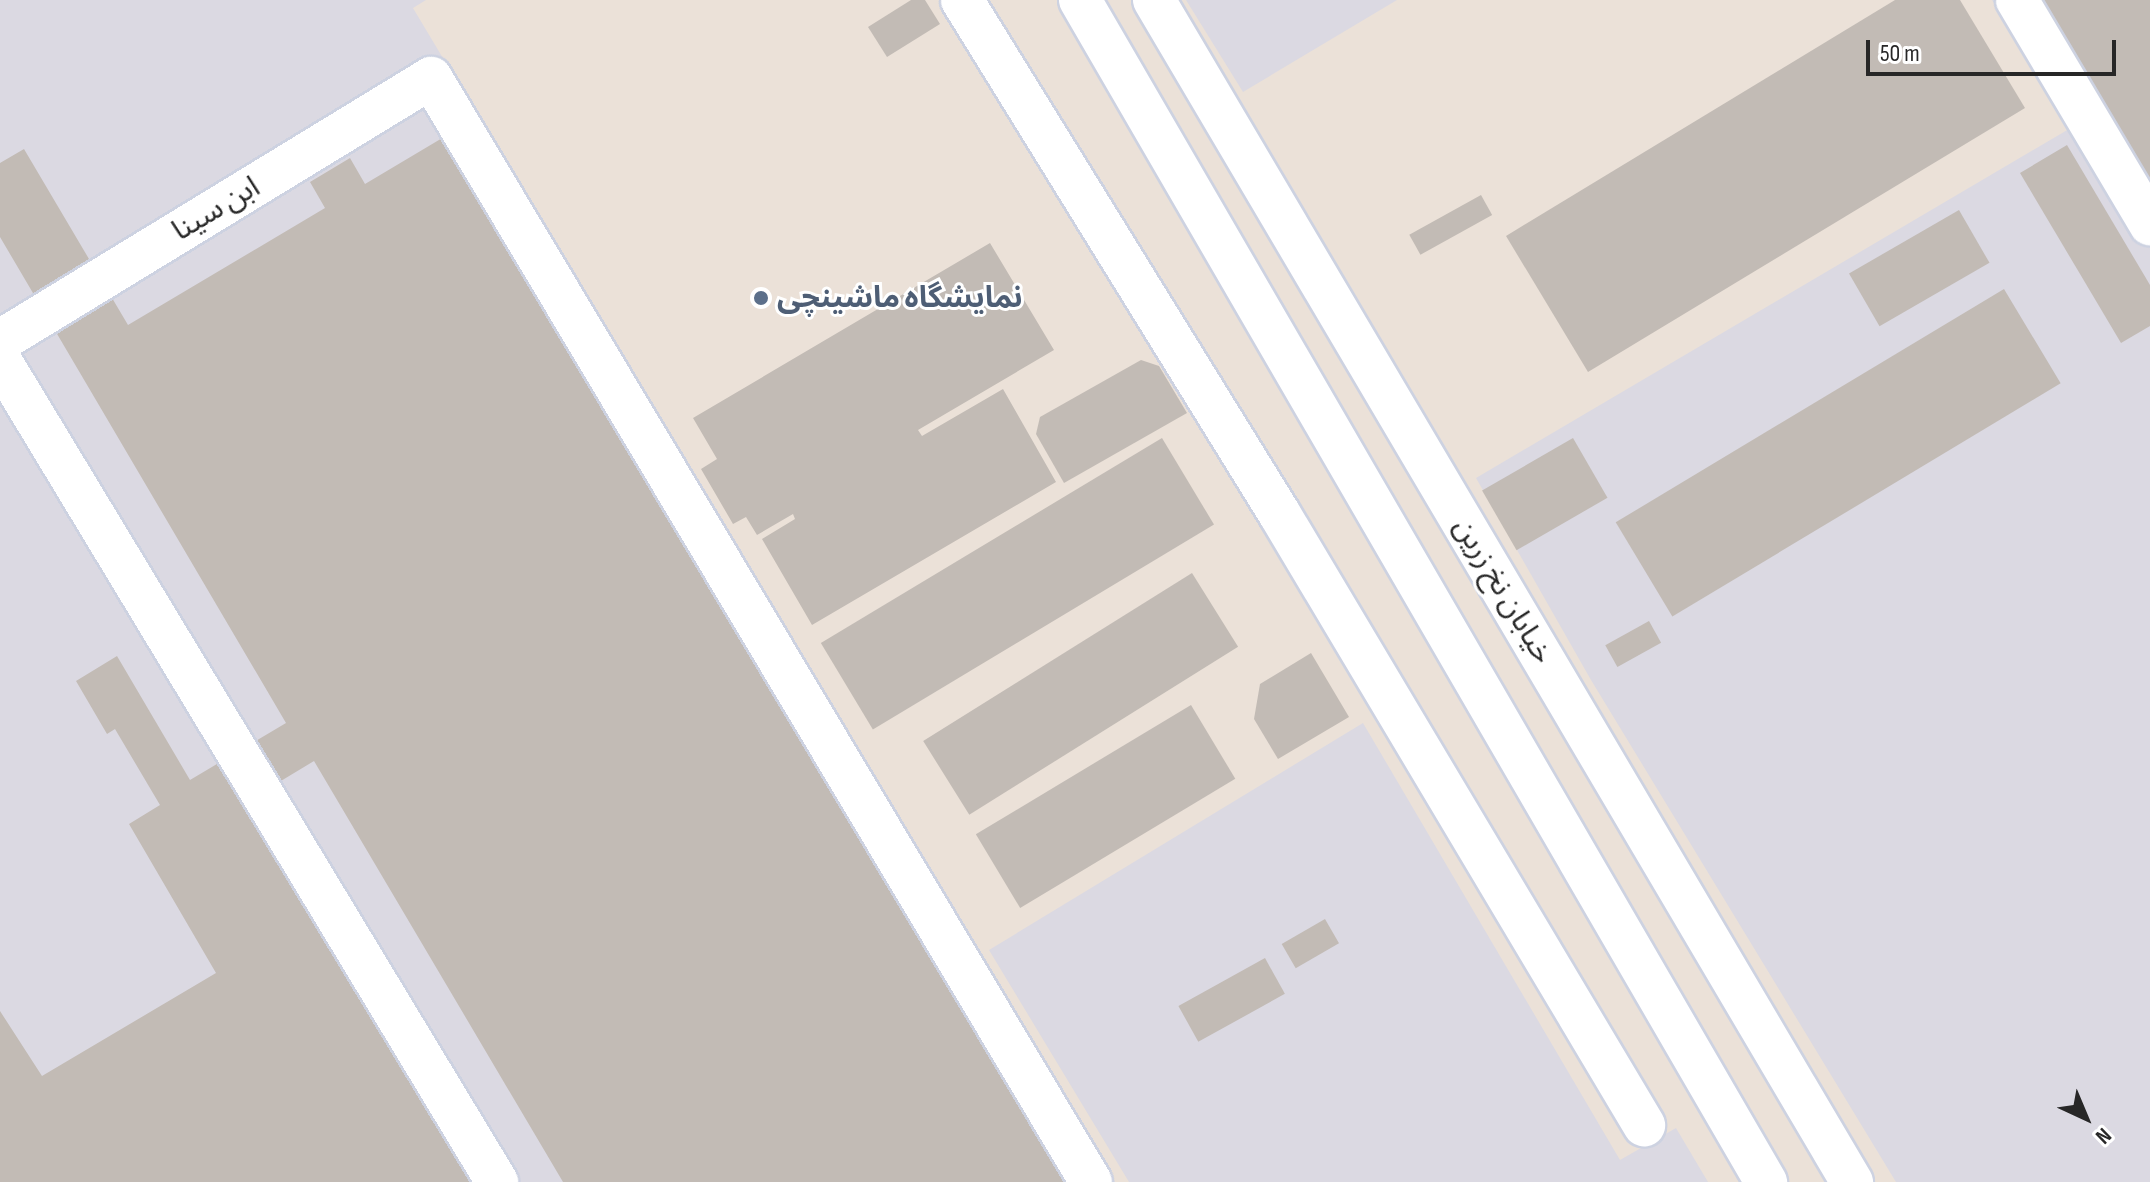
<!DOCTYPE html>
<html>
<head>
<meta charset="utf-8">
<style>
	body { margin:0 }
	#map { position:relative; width:2150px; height:1182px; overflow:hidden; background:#ebe1d8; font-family:"Sofia Sans Condensed","Noto Sans Arabic",sans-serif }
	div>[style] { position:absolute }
	.industrial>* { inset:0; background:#dbd9e2 }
	.building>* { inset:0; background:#c2bbb5; transform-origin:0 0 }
	.roads { filter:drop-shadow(2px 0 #cdd2e1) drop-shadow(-2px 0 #cdd2e1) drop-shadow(0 2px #cdd2e1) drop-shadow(0 -2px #cdd2e1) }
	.minor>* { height:42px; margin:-21px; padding:0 21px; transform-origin:21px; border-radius:21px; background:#fff }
	.dots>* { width:22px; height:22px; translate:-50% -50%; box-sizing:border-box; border:4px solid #fff; border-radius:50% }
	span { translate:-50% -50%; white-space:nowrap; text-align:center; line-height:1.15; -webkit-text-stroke:6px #fff; paint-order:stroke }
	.street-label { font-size:30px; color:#272727 }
	.service-label { font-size:30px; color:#4e5e75; font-weight:700 }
	.left { translate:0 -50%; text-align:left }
	.north { position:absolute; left:2046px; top:1078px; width:80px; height:80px; -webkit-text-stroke:6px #fff; paint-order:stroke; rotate:136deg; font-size:22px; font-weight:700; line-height:32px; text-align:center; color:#272727 }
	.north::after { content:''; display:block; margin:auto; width:28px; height:36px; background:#272727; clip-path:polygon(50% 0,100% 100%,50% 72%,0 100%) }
	.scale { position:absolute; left:1866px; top:40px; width:250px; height:36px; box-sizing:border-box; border:4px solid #272727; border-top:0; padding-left:10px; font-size:24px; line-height:28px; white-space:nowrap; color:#272727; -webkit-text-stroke:6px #fff; paint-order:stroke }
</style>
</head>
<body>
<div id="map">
	<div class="industrial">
		<i style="clip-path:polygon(0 0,426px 0,413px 8px,1115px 1182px,0 1182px)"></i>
		<i style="clip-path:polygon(1186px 0,1397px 0,1243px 92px)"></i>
		<i style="clip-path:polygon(1992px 0,2150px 0,2150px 1182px,1896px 1182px,1591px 680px,1476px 478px,2069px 129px)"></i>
		<i style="clip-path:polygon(1363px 723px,1620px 1160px,1676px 1128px,1708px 1182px,1129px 1182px,989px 950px)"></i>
	</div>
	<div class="building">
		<i style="clip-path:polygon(911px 0,925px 0,940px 24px,887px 57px,868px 27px)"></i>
		<i style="clip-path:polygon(1895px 0,1960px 0,2025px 108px,1588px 372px,1506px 236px)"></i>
		<i style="clip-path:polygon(2042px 0,2150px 0,2150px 181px)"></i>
		<i style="clip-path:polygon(449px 134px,1068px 1182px,563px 1182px,314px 761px,256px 796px,484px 1182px,0 1182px,0 1011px,42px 1076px,216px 973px,129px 824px,160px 805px,115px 729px,107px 734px,76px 681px,117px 656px,190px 780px,286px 723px,0 237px,0 163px,24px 149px,128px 325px,325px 208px,310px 182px,350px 158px,365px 184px)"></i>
		<i style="clip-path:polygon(2067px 145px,2150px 285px,2150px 326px,2121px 343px,2020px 173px)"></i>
		<i style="left:1481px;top:195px;width:23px;height:82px;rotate:61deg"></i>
		<i style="left:1959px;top:210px;width:61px;height:127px;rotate:60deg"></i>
		<i style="clip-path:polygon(990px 243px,1054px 350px,918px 430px,922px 436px,1003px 389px,1056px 482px,812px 625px,762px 539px,795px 519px,793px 514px,757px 535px,746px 517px,733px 524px,701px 469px,717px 459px,693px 418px)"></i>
		<i style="left:2004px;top:289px;width:110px;height:453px;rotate:59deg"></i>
		<i style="clip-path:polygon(1141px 360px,1159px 366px,1187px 413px,1064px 483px,1036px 434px,1040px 417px)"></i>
		<i style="left:1162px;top:438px;width:101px;height:398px;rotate:59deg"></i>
		<i style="left:1573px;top:438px;width:69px;height:105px;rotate:60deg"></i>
		<i style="left:1192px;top:573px;width:87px;height:317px;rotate:58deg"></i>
		<i style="left:1649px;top:621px;width:25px;height:50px;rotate:61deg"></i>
		<i style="clip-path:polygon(1311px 653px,1349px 717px,1278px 759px,1254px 719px,1260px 684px)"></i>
		<i style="left:1191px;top:705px;width:86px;height:251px;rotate:59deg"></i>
		<i style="left:1325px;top:919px;width:28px;height:50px;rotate:60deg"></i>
		<i style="left:1265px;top:958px;width:41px;height:99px;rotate:61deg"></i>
	</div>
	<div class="roads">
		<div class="minor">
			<i style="left:962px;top:0;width:603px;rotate:58.29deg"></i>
			<i style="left:1279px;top:513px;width:713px;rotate:59.19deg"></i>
			<i style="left:1080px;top:0;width:1367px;rotate:59.87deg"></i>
			<i style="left:1154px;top:0;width:1373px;rotate:59.44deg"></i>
			<i style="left:2017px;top:0;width:261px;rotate:59.3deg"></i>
			<i style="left:0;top:341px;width:505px;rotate:-31.39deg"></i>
			<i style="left:431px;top:78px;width:1286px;rotate:59.13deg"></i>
			<i style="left:0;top:360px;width:961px;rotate:58.84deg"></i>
		</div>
	</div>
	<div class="dots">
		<i style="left:761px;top:298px;background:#5c6f8a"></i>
	</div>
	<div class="street-label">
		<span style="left:216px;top:209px;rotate:-31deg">ابن سینا</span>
		<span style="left:1503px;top:591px;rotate:59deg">خیابان نخ زرین</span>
	</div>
	<div class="service-label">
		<span class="left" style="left:777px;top:298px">نمایشگاه ماشینچی</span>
	</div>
	<div class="north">N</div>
	<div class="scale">50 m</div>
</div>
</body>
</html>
